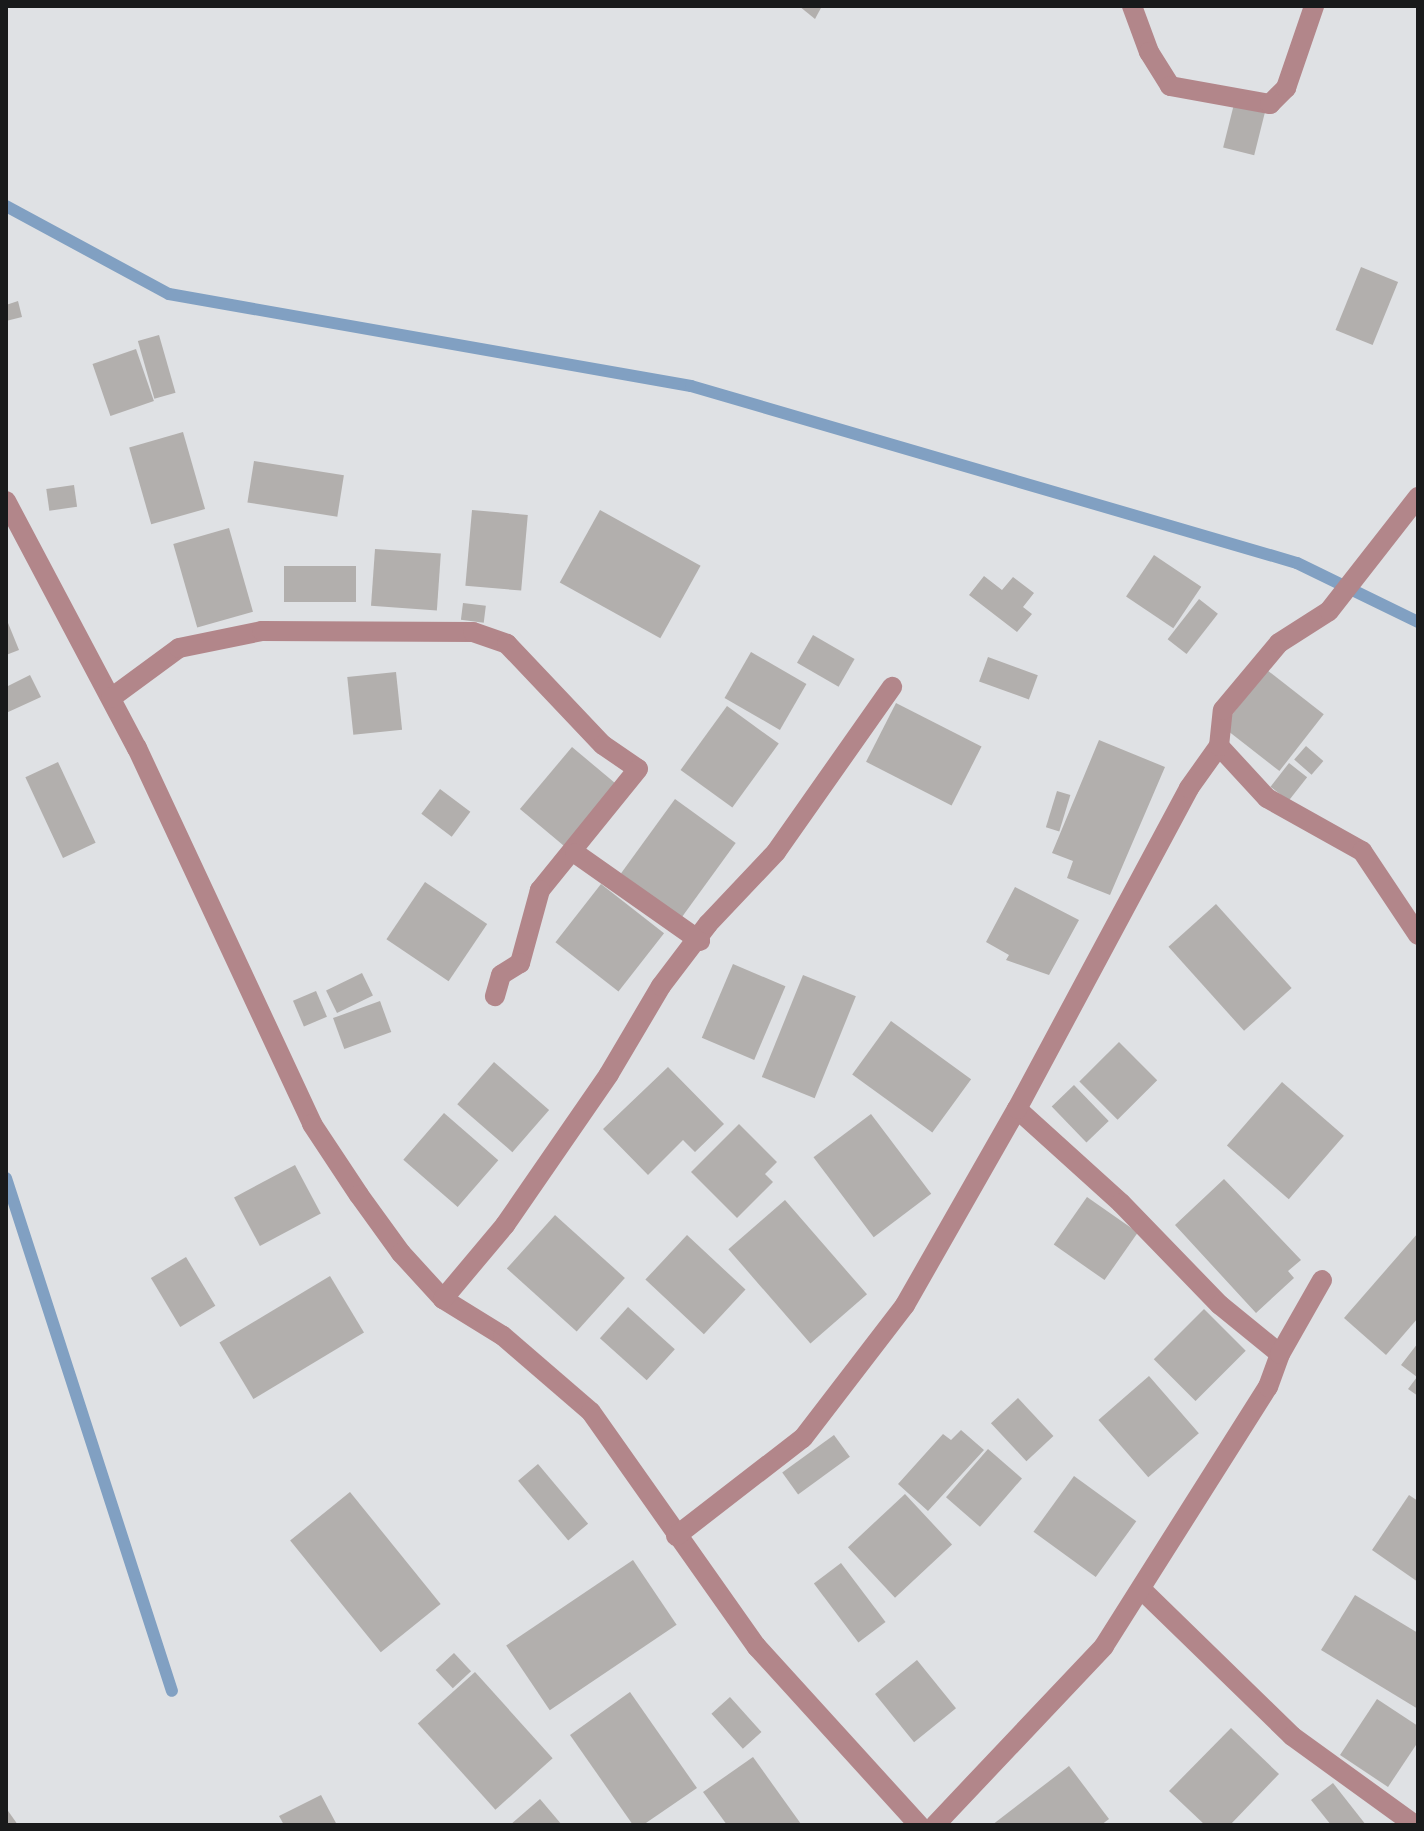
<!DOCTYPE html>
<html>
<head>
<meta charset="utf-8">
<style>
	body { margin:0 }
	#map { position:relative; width:1424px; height:1831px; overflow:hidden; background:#dfe1e4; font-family:Helvetica,sans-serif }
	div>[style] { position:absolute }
	.stream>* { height:12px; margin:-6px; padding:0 6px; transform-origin:6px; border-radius:6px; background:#81a0c2 }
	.building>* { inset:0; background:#b2afad; transform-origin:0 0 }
	.minor>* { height:20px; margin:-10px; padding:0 10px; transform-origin:10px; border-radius:10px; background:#b2868a }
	span { translate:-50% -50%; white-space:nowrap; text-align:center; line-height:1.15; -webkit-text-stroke:6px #edeef1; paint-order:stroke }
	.frame { position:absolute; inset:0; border:8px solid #191a1b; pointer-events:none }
</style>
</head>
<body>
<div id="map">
	<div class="stream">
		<i style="left:6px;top:206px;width:185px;rotate:28.4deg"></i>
		<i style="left:169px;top:294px;width:530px;rotate:10deg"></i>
		<i style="left:691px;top:386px;width:631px;rotate:16.28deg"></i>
		<i style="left:1297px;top:563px;width:135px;rotate:26deg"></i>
		<i style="left:6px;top:1178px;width:539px;rotate:72.07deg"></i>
	</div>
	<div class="building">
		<i style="clip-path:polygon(799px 6px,822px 6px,815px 19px)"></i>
		<i style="left:1235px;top:100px;width:32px;height:49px;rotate:14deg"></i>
		<i style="left:1361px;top:267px;width:40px;height:68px;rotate:22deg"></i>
		<i style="clip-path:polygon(18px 301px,22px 317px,6px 321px,6px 305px)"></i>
		<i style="left:159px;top:335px;width:60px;height:22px;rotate:74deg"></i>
		<i style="left:136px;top:349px;width:55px;height:46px;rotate:71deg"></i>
		<i style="left:183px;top:432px;width:80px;height:56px;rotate:74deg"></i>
		<i style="left:254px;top:461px;width:91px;height:42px;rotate:9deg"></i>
		<i style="left:74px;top:485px;width:22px;height:28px;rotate:82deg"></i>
		<i style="left:472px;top:510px;width:56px;height:76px;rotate:5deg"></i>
		<i style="left:600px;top:510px;width:115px;height:83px;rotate:29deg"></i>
		<i style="left:229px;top:528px;width:87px;height:58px;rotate:74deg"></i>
		<i style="left:375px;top:549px;width:66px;height:57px;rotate:4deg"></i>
		<i style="left:1154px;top:555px;width:57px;height:50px;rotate:34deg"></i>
		<i style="left:356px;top:566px;width:36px;height:72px;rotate:90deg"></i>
		<i style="clip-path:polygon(984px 576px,1002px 590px,1013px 577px,1034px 593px,1023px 607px,1032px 614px,1017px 632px,969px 595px)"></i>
		<i style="left:1199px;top:599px;width:24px;height:51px;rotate:38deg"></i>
		<i style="left:463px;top:603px;width:23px;height:17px;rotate:7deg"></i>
		<i style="clip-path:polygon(6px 618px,19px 650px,6px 655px)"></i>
		<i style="left:813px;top:635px;width:48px;height:32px;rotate:30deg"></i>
		<i style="left:751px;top:652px;width:64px;height:53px;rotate:30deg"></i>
		<i style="left:988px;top:657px;width:53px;height:26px;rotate:20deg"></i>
		<i style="left:1267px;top:670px;width:72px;height:72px;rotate:38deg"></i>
		<i style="left:396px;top:672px;width:58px;height:49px;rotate:84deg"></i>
		<i style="clip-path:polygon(30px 675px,41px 697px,6px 713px,6px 687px)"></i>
		<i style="left:896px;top:703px;width:96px;height:66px;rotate:27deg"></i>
		<i style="left:727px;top:706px;width:64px;height:79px;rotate:36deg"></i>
		<i style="clip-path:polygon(1099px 740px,1165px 767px,1110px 895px,1067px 878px,1073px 861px,1052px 853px)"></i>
		<i style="left:1306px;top:746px;width:23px;height:18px;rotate:41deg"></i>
		<i style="left:572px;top:747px;width:60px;height:81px;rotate:40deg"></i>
		<i style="left:58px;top:762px;width:89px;height:36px;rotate:65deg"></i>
		<i style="left:1289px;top:763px;width:23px;height:30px;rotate:38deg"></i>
		<i style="left:440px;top:789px;width:38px;height:31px;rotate:37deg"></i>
		<i style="left:1057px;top:791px;width:14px;height:38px;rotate:17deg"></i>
		<i style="left:675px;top:799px;width:75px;height:92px;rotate:36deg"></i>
		<i style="left:425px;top:882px;width:75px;height:69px;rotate:34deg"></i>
		<i style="left:601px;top:884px;width:80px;height:74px;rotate:38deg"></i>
		<i style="clip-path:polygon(1015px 887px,1079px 920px,1049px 975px,1006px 960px,1009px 955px,986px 942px)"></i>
		<i style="left:1216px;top:904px;width:113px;height:64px;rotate:48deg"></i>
		<i style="left:733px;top:964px;width:57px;height:80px;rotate:23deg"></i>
		<i style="left:362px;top:973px;width:25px;height:40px;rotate:64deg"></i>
		<i style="left:803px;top:975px;width:57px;height:110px;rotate:22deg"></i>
		<i style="left:316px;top:991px;width:28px;height:25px;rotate:67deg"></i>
		<i style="left:380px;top:1001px;width:33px;height:50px;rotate:70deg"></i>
		<i style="left:891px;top:1021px;width:99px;height:66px;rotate:36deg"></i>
		<i style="left:1119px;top:1042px;width:54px;height:56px;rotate:45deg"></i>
		<i style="left:494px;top:1062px;width:73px;height:56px;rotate:41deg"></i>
		<i style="clip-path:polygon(668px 1067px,724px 1124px,695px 1152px,683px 1140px,648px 1175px,603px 1129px)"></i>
		<i style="left:1282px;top:1082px;width:82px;height:84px;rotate:41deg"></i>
		<i style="left:1074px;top:1085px;width:50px;height:31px;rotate:46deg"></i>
		<i style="left:444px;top:1113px;width:72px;height:62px;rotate:41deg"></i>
		<i style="left:871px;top:1114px;width:100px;height:72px;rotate:53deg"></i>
		<i style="clip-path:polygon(739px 1124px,777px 1162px,765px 1174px,773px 1182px,737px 1218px,691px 1172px)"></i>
		<i style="left:295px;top:1165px;width:55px;height:69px;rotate:62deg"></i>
		<i style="clip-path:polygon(1224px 1179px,1301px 1260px,1288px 1271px,1294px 1278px,1256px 1313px,1175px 1225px)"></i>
		<i style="left:1087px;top:1197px;width:62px;height:58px;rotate:35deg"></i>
		<i style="left:785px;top:1200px;width:125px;height:75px;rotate:49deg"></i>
		<i style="left:555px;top:1215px;width:94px;height:72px;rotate:42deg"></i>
		<i style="clip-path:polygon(1418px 1233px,1418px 1318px,1386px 1355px,1344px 1318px)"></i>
		<i style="left:687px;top:1235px;width:80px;height:61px;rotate:43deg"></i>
		<i style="left:186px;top:1257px;width:57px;height:41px;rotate:59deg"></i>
		<i style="left:330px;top:1276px;width:66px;height:129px;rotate:59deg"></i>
		<i style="left:628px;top:1307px;width:63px;height:42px;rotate:42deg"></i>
		<i style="left:1204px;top:1309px;width:59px;height:71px;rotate:45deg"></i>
		<i style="clip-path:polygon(1418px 1343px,1418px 1396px,1408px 1389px,1417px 1377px,1401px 1365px)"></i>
		<i style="left:1149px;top:1376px;width:76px;height:67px;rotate:49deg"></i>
		<i style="left:1018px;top:1398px;width:52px;height:37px;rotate:47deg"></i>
		<i style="clip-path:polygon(961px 1430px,984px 1450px,928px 1511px,898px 1484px,943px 1434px,951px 1440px)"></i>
		<i style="left:834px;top:1435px;width:27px;height:64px;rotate:54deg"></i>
		<i style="left:988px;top:1449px;width:45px;height:64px;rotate:41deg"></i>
		<i style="left:538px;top:1464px;width:78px;height:26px;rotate:50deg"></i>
		<i style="left:1074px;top:1476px;width:77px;height:69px;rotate:36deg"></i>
		<i style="left:350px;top:1492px;width:144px;height:77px;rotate:51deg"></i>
		<i style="left:905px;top:1494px;width:69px;height:78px;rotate:47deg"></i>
		<i style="clip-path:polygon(1409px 1495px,1418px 1501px,1418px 1582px,1372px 1550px)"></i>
		<i style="left:633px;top:1560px;width:78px;height:153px;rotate:56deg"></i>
		<i style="left:841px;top:1563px;width:74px;height:34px;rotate:53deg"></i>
		<i style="clip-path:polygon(1355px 1595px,1418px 1633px,1418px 1709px,1321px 1650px)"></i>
		<i style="left:454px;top:1653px;width:25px;height:25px;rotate:47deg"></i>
		<i style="left:917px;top:1660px;width:62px;height:54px;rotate:51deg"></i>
		<i style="left:475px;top:1672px;width:116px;height:77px;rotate:48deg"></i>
		<i style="clip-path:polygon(630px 1692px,697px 1788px,643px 1825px,633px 1825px,570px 1735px)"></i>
		<i style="left:730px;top:1697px;width:47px;height:25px;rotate:48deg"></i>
		<i style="clip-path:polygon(1377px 1699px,1418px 1726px,1418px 1742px,1388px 1787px,1340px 1755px)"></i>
		<i style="clip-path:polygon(1231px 1728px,1279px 1774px,1230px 1825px,1205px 1825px,1169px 1791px)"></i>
		<i style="clip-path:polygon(753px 1757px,801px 1824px,799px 1825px,727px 1825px,703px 1792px)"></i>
		<i style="clip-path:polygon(1069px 1766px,1109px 1819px,1101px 1825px,992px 1825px)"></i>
		<i style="clip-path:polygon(1333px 1783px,1366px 1825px,1331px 1825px,1311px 1800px)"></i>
		<i style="clip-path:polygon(321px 1795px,337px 1825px,284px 1825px,279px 1816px)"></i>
		<i style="clip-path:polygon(540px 1799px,562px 1825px,510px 1825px)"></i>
		<i style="clip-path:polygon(6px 1808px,18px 1825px,6px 1825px)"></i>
	</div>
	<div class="minor">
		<i style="left:1132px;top:6px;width:49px;rotate:69.7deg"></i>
		<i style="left:1149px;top:52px;width:40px;rotate:58deg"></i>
		<i style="left:1170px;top:86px;width:102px;rotate:10.2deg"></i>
		<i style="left:1270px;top:104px;width:23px;rotate:-45deg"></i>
		<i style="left:1286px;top:88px;width:87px;rotate:-71.1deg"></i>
		<i style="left:6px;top:501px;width:280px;rotate:62.1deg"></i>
		<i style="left:137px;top:748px;width:415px;rotate:65deg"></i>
		<i style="left:312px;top:1124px;width:85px;rotate:56.5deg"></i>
		<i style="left:359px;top:1195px;width:72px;rotate:54.1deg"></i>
		<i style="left:401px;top:1253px;width:62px;rotate:47.6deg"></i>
		<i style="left:443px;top:1299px;width:70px;rotate:31.7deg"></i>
		<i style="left:503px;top:1336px;width:116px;rotate:40.8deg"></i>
		<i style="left:591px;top:1412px;width:288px;rotate:54.8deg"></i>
		<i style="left:757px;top:1647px;width:241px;rotate:47.7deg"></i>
		<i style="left:111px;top:698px;width:84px;rotate:-36.3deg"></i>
		<i style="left:179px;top:648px;width:85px;rotate:-11.6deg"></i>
		<i style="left:262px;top:631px;width:211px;rotate:0.3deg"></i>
		<i style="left:473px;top:632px;width:36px;rotate:19deg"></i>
		<i style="left:507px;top:644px;width:139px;rotate:46.5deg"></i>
		<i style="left:603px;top:745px;width:42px;rotate:34.4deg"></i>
		<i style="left:638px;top:769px;width:156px;rotate:129deg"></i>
		<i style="left:540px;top:890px;width:76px;rotate:105.3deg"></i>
		<i style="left:520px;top:963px;width:22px;rotate:148deg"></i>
		<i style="left:501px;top:975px;width:22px;rotate:106deg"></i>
		<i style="left:1219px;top:746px;width:71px;rotate:47.3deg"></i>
		<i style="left:1267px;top:798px;width:109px;rotate:29.2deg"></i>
		<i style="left:1362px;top:851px;width:101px;rotate:56.3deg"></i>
		<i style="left:575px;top:853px;width:153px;rotate:35.1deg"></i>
		<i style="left:1017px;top:1109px;width:140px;rotate:42.1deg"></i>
		<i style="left:1121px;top:1203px;width:142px;rotate:45.9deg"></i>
		<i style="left:1220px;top:1305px;width:77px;rotate:39.2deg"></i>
		<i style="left:443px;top:1299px;width:97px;rotate:-50deg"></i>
		<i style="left:505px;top:1225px;width:183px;rotate:-55.4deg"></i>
		<i style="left:609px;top:1074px;width:102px;rotate:-59.4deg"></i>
		<i style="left:661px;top:986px;width:78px;rotate:-52.8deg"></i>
		<i style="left:708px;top:924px;width:99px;rotate:-46.6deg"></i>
		<i style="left:776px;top:852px;width:202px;rotate:-54.9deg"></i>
		<i style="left:676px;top:1536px;width:160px;rotate:-37.7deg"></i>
		<i style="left:803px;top:1438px;width:168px;rotate:-52.5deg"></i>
		<i style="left:905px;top:1305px;width:226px;rotate:-60.3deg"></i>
		<i style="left:1017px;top:1109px;width:364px;rotate:-61.8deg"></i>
		<i style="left:1189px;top:788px;width:52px;rotate:-54.5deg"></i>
		<i style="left:1219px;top:746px;width:36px;rotate:-84deg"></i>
		<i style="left:1223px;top:710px;width:87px;rotate:-50.1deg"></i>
		<i style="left:1279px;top:643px;width:59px;rotate:-32.6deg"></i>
		<i style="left:1329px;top:611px;width:145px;rotate:-52deg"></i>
		<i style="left:1141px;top:1589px;width:211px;rotate:44.2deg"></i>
		<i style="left:1292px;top:1736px;width:152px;rotate:35.9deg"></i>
		<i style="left:935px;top:1825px;width:246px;rotate:-46.6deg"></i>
		<i style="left:1104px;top:1646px;width:307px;rotate:-57.7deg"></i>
		<i style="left:1268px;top:1387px;width:35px;rotate:-70deg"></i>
		<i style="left:1280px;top:1354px;width:85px;rotate:-60.4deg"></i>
	</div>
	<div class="frame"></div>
</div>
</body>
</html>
